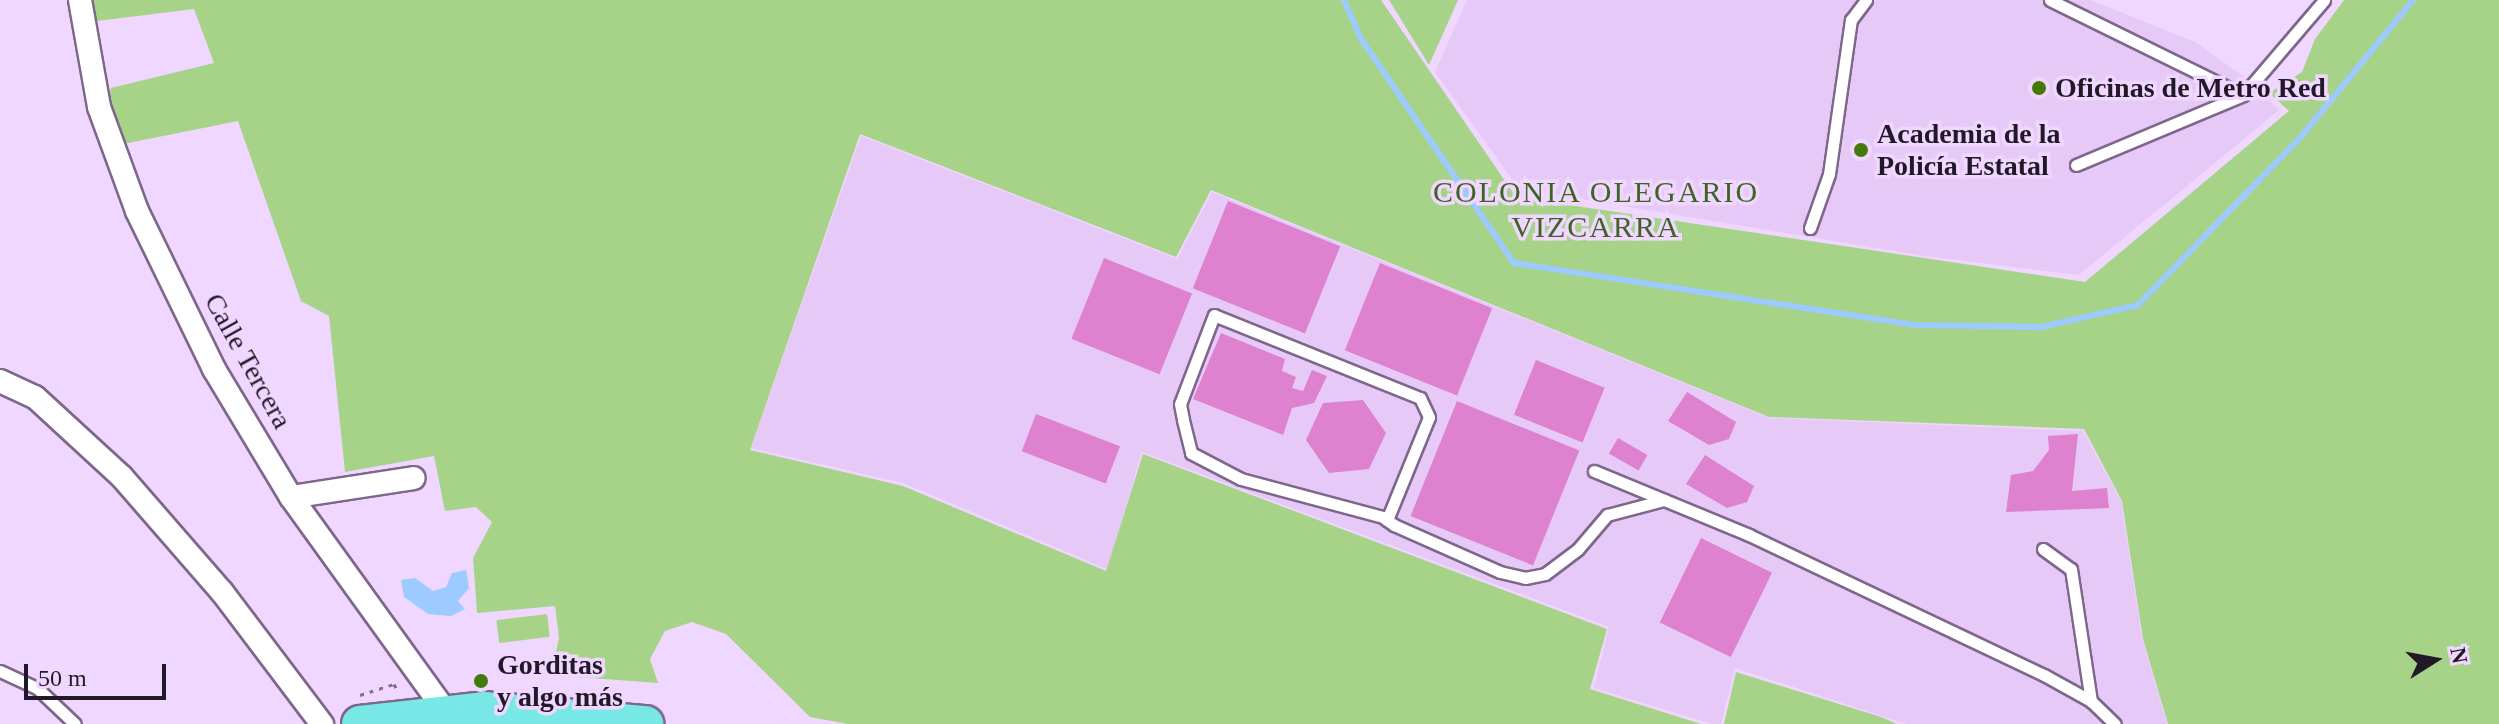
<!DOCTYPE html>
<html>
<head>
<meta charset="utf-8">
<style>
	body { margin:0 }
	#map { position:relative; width:2499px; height:724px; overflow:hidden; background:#f0d7ff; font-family:Georgia,serif }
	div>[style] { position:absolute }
	.built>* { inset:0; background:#e6c9f7 }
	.green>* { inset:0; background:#a6d387; transform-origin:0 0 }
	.water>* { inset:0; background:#9dcaff }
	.stream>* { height:6px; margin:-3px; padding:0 3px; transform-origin:3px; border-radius:3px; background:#9dcaff }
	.building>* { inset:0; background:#de81cf; transform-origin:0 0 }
	.path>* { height:3px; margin-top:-1.5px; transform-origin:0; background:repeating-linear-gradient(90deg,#80708a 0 4px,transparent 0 10px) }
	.roads { filter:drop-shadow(2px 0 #7d678a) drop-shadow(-2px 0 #7d678a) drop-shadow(0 2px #7d678a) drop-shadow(0 -2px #7d678a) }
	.lane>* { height:11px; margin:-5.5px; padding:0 5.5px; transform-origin:5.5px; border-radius:5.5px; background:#fff }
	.street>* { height:22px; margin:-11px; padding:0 11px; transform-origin:11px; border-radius:11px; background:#fff }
	.primary>* { height:36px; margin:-18px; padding:0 18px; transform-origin:18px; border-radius:18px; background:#78e8e6 }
	.dots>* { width:22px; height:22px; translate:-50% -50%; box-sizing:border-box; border:4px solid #f0d7ff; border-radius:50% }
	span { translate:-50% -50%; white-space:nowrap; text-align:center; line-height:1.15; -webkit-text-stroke:7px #f0d7ff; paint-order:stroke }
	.poi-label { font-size:28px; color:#221928; font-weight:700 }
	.left { translate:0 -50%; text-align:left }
	.street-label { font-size:28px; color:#221928 }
	.neighbourhood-label { font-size:30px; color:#406324; letter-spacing:2px }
	.north { position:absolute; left:2395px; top:620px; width:80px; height:80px; -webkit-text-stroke:6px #f0d7ff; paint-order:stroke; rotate:79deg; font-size:22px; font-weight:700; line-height:32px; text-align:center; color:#221928 }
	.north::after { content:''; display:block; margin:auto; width:28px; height:36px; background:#221928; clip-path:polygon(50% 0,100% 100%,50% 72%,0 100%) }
	.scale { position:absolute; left:24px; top:664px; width:142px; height:36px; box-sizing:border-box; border:4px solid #221928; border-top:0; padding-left:10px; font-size:24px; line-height:28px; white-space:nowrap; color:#221928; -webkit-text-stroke:6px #f0d7ff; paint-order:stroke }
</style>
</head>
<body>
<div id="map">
	<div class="built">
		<i style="clip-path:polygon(1467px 0,2091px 0,2195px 42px,2253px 83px,2279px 110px,2079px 275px,1925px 256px,1519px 189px,1435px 72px)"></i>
		<i style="clip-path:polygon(861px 136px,1177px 259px,1212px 192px,1769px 418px,2083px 431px,2121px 501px,2142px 639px,2167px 724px,1906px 724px,1735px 668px,1721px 724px,1712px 724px,1594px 688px,1609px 627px,1142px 452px,1107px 569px,903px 483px,751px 448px)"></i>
	</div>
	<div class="green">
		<i style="clip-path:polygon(93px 0,1381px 0,1516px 197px,2085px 282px,2289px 111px,2269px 93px,2302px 72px,2315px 39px,2344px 0,2499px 0,2499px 724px,2168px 724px,2143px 639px,2122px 501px,2084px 429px,1769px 417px,1211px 190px,1176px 257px,860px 134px,750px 450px,903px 486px,1106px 571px,1143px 454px,1607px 629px,1590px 689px,1701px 724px,848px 724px,810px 717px,726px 634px,692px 622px,665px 631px,650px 659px,658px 683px,551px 675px,559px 638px,555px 606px,477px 613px,473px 558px,492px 522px,476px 507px,445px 511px,434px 456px,345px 472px,329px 316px,301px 301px,238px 121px,123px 144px,108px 109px,111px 88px,214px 63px,194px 9px,97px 21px)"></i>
		<i style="clip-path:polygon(1389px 0,1458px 0,1429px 65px)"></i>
		<i style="left:547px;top:614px;width:23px;height:51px;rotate:83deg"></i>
		<i style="clip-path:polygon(1736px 672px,1881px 717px,1897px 724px,1724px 724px)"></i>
	</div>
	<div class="water">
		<i style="clip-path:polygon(466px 570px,469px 588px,458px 601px,465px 609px,451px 616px,428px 614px,404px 597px,401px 580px,415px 578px,433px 591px,446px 587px,452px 573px)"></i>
	</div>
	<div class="stream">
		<i style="left:1344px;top:0;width:43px;rotate:66.4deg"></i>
		<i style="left:1361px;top:39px;width:271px;rotate:55.7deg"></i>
		<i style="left:1514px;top:263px;width:406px;rotate:8.8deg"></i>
		<i style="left:1915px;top:325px;width:126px;rotate:0.9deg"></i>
		<i style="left:2041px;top:327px;width:99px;rotate:-12.8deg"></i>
		<i style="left:2138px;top:305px;width:231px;rotate:-45.9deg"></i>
		<i style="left:2299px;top:139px;width:180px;rotate:-50.6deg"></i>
	</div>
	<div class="building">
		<i style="left:1228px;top:201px;width:121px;height:94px;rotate:22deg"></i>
		<i style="left:1104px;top:258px;width:95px;height:87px;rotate:22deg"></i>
		<i style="left:1380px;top:263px;width:121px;height:94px;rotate:22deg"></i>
		<i style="clip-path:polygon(1221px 333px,1285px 359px,1282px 371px,1296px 377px,1292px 388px,1303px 391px,1312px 370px,1327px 376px,1314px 403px,1292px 408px,1283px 435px,1193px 399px)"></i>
		<i style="left:1536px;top:360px;width:74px;height:59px;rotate:22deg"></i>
		<i style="clip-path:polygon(1687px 392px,1736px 422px,1729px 439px,1709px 445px,1668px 421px)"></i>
		<i style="clip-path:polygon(1363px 400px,1386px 433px,1369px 469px,1329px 473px,1306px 440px,1323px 403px)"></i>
		<i style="left:1457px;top:401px;width:132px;height:124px;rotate:22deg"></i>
		<i style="left:1036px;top:414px;width:90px;height:40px;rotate:21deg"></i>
		<i style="clip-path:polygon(2078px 434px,2072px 491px,2107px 488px,2109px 508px,2006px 512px,2011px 475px,2033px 471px,2049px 450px,2048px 436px)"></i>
		<i style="left:1618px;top:438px;width:34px;height:18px;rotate:30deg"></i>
		<i style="clip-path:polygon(1705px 455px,1754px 486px,1747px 502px,1727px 508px,1686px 484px)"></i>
		<i style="left:1701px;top:538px;width:79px;height:94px;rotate:26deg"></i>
	</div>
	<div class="path">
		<i style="left:360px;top:695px;width:36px;rotate:-18deg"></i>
		<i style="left:394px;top:684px;width:9px;rotate:63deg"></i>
	</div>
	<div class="roads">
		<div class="lane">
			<i style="left:2050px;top:0;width:215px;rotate:26.2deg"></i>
			<i style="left:2243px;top:95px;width:125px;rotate:-49.5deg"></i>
			<i style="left:2076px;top:165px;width:181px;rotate:-22.7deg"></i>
			<i style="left:1810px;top:228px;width:57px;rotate:-70.6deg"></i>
			<i style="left:1829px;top:174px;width:156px;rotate:-81.9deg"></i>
			<i style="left:1851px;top:20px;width:25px;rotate:-53deg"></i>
			<i style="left:1594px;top:471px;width:168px;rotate:22.4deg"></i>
			<i style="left:1749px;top:535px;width:327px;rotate:25.4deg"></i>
			<i style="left:2044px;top:675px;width:54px;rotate:29deg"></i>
			<i style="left:2091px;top:701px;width:33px;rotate:44deg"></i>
			<i style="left:1387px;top:520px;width:111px;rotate:-67.8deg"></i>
			<i style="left:1429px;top:417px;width:21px;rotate:-115deg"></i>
			<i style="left:1420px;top:398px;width:222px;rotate:-158.1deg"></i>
			<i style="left:1214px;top:315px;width:95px;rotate:110.9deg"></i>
			<i style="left:1180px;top:404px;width:16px;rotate:79deg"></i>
			<i style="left:1183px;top:420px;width:34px;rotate:76deg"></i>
			<i style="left:1191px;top:453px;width:56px;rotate:27.5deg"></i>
			<i style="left:1241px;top:479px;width:147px;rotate:15deg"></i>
			<i style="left:1383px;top:517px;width:5px;rotate:37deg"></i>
			<i style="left:1387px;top:520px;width:9px;rotate:36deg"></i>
			<i style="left:1394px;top:525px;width:116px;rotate:23.9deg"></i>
			<i style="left:1500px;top:572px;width:26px;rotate:13deg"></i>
			<i style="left:1525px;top:578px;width:20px;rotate:-11deg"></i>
			<i style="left:1545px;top:574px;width:41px;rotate:-37.1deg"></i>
			<i style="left:1578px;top:549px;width:45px;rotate:-49.5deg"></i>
			<i style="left:1607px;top:515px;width:59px;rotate:-14.7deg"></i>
			<i style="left:2043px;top:549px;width:34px;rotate:36deg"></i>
			<i style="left:2071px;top:569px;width:134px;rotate:81.4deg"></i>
			<i style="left:0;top:671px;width:41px;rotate:24.7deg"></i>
			<i style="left:37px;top:688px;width:52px;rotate:43.5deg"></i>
		</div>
		<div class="street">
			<i style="left:80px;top:0;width:109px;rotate:79.9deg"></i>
			<i style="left:99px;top:107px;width:111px;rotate:69.9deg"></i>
			<i style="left:137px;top:211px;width:176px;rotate:64deg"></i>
			<i style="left:214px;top:369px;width:149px;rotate:59deg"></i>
			<i style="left:291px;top:497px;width:265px;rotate:54.2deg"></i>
			<i style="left:0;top:381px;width:38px;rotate:25deg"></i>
			<i style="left:35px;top:397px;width:118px;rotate:42.6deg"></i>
			<i style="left:122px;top:477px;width:152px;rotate:49deg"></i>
			<i style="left:222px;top:592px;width:166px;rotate:52.9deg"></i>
			<i style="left:291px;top:497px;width:124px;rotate:-8.8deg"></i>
		</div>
		<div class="primary">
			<i style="left:360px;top:724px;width:125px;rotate:-6.4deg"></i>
			<i style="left:484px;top:710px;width:162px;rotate:5deg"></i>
		</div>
	</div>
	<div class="dots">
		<i style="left:2039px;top:88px;background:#467a08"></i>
		<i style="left:1861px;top:150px;background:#467a08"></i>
		<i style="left:481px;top:681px;background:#467a08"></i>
	</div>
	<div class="poi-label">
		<span class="left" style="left:2055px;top:88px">Oficinas de Metro Red</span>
		<span class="left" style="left:1877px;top:150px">Academia de la<br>Policía Estatal</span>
		<span class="left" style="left:497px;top:681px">Gorditas<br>y algo más</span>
	</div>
	<div class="street-label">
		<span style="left:248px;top:361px;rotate:61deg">Calle Tercera</span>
	</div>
	<div class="neighbourhood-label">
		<span style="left:1596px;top:209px">COLONIA OLEGARIO<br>VIZCARRA</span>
	</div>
	<div class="north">N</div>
	<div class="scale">50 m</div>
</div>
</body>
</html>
